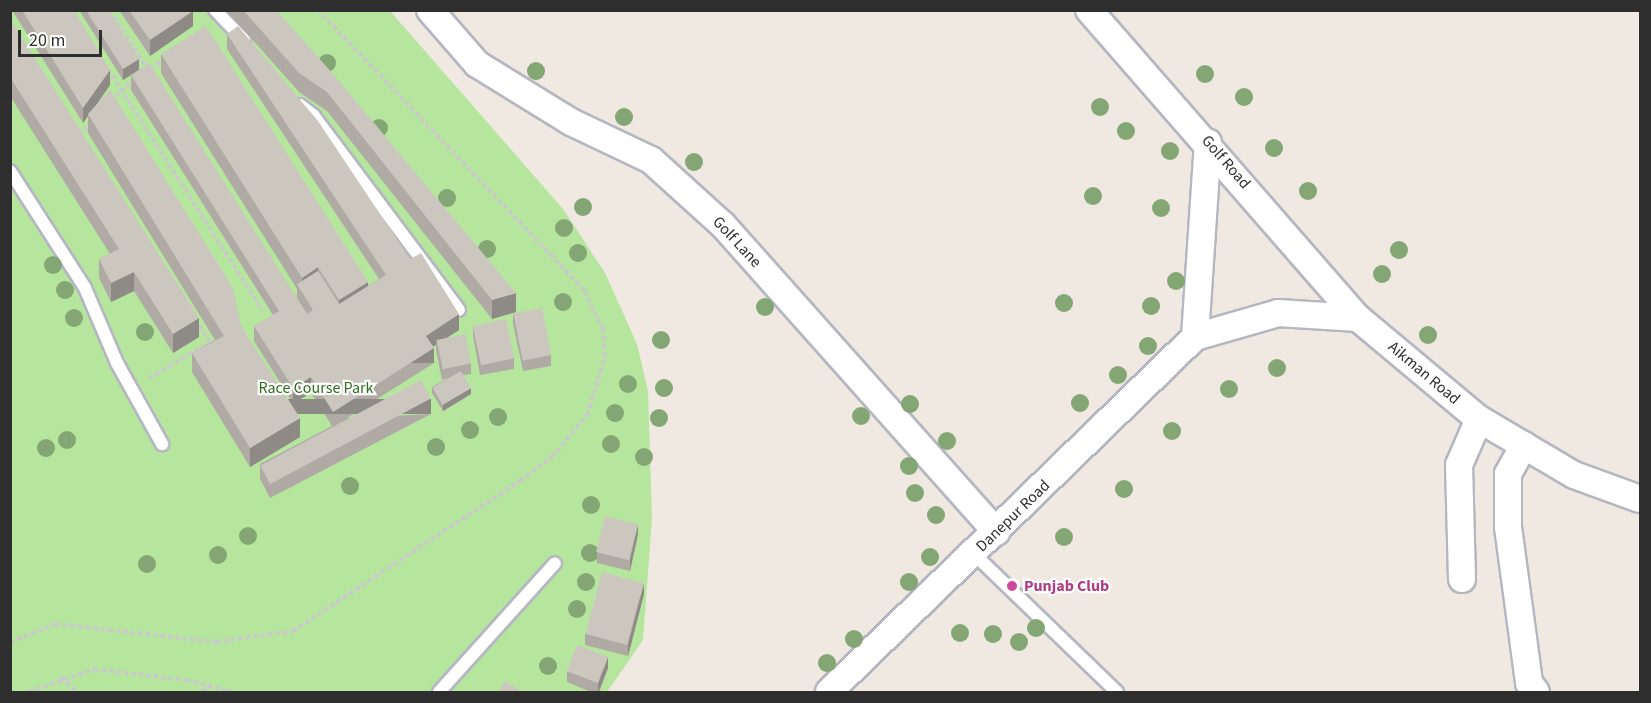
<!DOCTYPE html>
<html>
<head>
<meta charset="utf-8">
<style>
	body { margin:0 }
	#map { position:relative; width:1651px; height:703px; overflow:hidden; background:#efe9e1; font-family:"Source Sans 3",sans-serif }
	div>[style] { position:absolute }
	.green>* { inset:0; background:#b6e59e }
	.path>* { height:4px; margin-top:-2px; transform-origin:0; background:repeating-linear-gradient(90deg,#c9c9c9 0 4.5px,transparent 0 7.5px) }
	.roads { filter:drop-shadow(2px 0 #b4b7c1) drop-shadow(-2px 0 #b4b7c1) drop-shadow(0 2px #b4b7c1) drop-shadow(0 -2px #b4b7c1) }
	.service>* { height:12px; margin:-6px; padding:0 6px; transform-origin:6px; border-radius:6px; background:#fff }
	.minor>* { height:26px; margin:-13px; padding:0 13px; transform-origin:13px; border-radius:13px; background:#fff }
	.trees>* { width:18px; height:18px; margin:-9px; border-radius:50%; background:#84a574 }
	.wall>* { inset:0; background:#afaba4 }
	.shaded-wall>* { inset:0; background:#8e8b86; transform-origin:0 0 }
	.building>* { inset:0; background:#cbc7bf; transform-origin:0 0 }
	.dots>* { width:16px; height:16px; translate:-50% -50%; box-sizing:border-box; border:3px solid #fff; border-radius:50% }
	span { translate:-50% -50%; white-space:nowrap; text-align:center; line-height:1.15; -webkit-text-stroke:4.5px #fff; paint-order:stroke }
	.street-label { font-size:16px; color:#2e2e2e }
	.park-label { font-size:16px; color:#2c6e1b }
	.hotel-label { font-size:16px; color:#b23c85; font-weight:700 }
	.left { translate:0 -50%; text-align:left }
	.frame { position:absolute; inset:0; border:12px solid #2e2e2e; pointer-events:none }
	.scale { position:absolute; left:18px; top:30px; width:84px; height:27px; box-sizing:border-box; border:3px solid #2e2e2e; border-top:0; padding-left:8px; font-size:18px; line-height:21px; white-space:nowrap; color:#2e2e2e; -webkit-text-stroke:4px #fff; paint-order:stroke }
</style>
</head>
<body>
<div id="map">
	<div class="green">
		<i style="clip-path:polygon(11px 11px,390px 11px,563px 209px,605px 273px,637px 344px,648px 391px,652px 518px,643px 640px,607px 692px,11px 692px)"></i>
	</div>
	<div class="path">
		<i style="left:110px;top:10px;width:69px;rotate:57.5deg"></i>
		<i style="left:108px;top:69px;width:287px;rotate:57.4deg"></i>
		<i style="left:150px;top:69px;width:17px;rotate:-33deg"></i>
		<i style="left:110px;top:101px;width:32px;rotate:-41deg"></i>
		<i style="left:79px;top:136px;width:18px;rotate:-49deg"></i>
		<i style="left:149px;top:378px;width:71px;rotate:-30.5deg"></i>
		<i style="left:210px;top:342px;width:24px;rotate:-123deg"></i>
		<i style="left:10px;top:642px;width:49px;rotate:-21.4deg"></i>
		<i style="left:56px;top:624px;width:161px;rotate:6.4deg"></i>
		<i style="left:216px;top:642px;width:78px;rotate:-8.1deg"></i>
		<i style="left:293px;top:631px;width:272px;rotate:-33.5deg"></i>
		<i style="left:520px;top:481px;width:40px;rotate:-37deg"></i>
		<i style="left:552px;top:457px;width:55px;rotate:-50.2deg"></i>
		<i style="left:587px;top:415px;width:62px;rotate:-73deg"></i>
		<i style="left:605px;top:356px;width:27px;rotate:-94deg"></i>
		<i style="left:603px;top:329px;width:43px;rotate:-116deg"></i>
		<i style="left:584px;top:290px;width:386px;rotate:-133.5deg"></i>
		<i style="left:61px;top:677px;width:22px;rotate:43deg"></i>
		<i style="left:29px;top:692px;width:69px;rotate:-19.5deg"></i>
		<i style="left:94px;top:669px;width:93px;rotate:6.8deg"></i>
		<i style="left:186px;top:680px;width:48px;rotate:14.6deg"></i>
		<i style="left:202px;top:692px;width:11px;rotate:-41deg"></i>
	</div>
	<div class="roads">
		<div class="service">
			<i style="left:215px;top:10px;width:42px;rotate:46deg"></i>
			<i style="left:300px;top:105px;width:18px;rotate:38deg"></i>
			<i style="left:314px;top:116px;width:242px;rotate:53.2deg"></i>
			<i style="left:10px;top:171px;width:139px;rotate:57.3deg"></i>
			<i style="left:85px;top:288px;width:82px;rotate:66.9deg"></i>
			<i style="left:117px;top:363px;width:93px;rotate:60.9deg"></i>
			<i style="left:974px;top:554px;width:199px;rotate:44deg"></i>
			<i style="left:439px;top:692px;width:173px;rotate:-48deg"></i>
		</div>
		<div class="minor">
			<i style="left:430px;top:10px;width:72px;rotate:49deg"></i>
			<i style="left:477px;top:64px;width:110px;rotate:31.7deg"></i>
			<i style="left:571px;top:122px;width:89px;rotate:25.4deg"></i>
			<i style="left:651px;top:160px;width:97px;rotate:42.1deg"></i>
			<i style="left:723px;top:225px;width:411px;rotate:48.3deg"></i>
			<i style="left:1089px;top:10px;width:409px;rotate:48.9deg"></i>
			<i style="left:1195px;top:337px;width:195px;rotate:-86.2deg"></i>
			<i style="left:1524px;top:445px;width:33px;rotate:119deg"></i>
			<i style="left:1508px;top:474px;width:53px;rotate:90deg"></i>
			<i style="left:1508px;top:527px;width:157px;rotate:82.3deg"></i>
			<i style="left:1529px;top:683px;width:11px;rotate:52deg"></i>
			<i style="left:1462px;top:579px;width:114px;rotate:-91.5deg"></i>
			<i style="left:1459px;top:465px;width:50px;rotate:-66.5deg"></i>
			<i style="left:829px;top:692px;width:510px;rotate:-44.13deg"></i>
			<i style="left:1195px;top:337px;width:86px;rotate:-16.1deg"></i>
			<i style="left:1278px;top:313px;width:80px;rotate:3.6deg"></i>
			<i style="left:1358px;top:318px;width:158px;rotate:39.9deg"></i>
			<i style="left:1479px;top:419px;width:110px;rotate:30.5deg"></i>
			<i style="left:1574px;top:475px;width:70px;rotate:20deg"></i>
		</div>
	</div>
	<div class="trees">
		<i style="left:327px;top:63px"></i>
		<i style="left:536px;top:71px"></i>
		<i style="left:1205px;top:74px"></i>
		<i style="left:1244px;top:97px"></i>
		<i style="left:1100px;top:107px"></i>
		<i style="left:624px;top:117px"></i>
		<i style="left:379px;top:128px"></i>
		<i style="left:1126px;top:131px"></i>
		<i style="left:1274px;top:148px"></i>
		<i style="left:1170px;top:151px"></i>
		<i style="left:694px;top:162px"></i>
		<i style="left:1308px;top:191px"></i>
		<i style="left:1093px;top:196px"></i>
		<i style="left:447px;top:198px"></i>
		<i style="left:583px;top:207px"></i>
		<i style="left:1161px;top:208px"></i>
		<i style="left:564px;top:228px"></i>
		<i style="left:487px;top:249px"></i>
		<i style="left:1399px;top:250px"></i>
		<i style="left:578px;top:253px"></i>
		<i style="left:53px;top:265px"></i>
		<i style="left:1382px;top:274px"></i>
		<i style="left:1176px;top:281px"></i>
		<i style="left:65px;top:290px"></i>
		<i style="left:563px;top:302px"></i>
		<i style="left:1064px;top:303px"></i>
		<i style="left:1151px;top:306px"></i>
		<i style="left:765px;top:307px"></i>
		<i style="left:74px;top:318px"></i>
		<i style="left:145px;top:332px"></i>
		<i style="left:1428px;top:335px"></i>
		<i style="left:661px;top:340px"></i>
		<i style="left:1148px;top:346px"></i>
		<i style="left:1277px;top:368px"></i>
		<i style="left:1118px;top:375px"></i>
		<i style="left:628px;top:384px"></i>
		<i style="left:664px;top:388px"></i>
		<i style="left:1229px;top:389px"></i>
		<i style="left:1080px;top:403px"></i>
		<i style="left:910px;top:404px"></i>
		<i style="left:615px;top:413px"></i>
		<i style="left:861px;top:416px"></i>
		<i style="left:498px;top:417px"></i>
		<i style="left:659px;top:418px"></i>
		<i style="left:470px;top:430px"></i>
		<i style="left:1172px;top:431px"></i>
		<i style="left:67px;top:440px"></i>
		<i style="left:947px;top:441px"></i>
		<i style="left:611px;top:444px"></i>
		<i style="left:436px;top:447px"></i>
		<i style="left:46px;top:448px"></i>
		<i style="left:644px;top:457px"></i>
		<i style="left:909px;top:466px"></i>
		<i style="left:350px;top:486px"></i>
		<i style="left:1124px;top:489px"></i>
		<i style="left:915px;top:493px"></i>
		<i style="left:591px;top:505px"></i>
		<i style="left:936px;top:515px"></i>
		<i style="left:248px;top:536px"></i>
		<i style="left:1064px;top:537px"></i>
		<i style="left:590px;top:553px"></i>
		<i style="left:218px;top:555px"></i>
		<i style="left:930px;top:557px"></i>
		<i style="left:147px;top:564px"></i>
		<i style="left:586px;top:582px"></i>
		<i style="left:909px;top:582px"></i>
		<i style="left:577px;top:609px"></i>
		<i style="left:1036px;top:628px"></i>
		<i style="left:960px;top:633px"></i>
		<i style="left:993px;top:634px"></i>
		<i style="left:854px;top:639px"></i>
		<i style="left:1019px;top:642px"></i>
		<i style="left:827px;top:663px"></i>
		<i style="left:548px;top:666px"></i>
	</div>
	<div class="wall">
		<i style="clip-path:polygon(12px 10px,74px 10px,110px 85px,95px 107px,241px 326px,300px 437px,250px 467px,192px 372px,192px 353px,215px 340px,88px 133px,88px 116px,83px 123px)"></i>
		<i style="clip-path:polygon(79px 10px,108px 10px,139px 69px,297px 298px,297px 289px,161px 73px,161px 54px,368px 286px,379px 279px,227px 49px,227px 34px,410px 259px,459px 330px,448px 337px,471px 363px,471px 374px,463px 375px,471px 394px,443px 411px,432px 393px,432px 387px,448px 378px,442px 380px,436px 350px,436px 345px,433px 346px,434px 363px,347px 418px,431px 414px,270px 498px,260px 479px,260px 464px,332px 426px,311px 393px,293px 403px,254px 341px,254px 326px,273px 315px,131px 90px,131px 75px,123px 80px)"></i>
		<i style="clip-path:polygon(119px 10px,192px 10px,193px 26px,150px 56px)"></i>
		<i style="clip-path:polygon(226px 10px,276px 10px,516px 312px,492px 319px,327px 111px,299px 92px)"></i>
		<i style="clip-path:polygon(10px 19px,199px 337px,173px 353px,134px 291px,111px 302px,99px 278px,99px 259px,110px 254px,10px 96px)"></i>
		<i style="clip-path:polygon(513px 313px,551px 355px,551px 366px,523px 371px,513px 324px)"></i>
		<i style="clip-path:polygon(473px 325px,514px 358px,514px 369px,480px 375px,473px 336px)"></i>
		<i style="clip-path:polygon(638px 534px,630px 571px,597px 563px,597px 552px)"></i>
		<i style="clip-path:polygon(644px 594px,628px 656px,585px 645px,585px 634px)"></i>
		<i style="clip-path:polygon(608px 668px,599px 693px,593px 693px,567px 682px,567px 671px)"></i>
	</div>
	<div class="shaded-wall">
		<i style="clip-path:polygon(193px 11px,193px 26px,150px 56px,150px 40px)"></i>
		<i style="clip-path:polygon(139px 59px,139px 70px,123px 80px,123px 69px)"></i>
		<i style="clip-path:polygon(110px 70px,110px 85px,89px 115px,88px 114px,88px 116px,83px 123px,83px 108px)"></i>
		<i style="clip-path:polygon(318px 267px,318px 286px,302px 291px,302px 278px)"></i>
		<i style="clip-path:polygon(134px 272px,134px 291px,111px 302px,111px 283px)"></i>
		<i style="clip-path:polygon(368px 282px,368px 301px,339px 319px,339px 300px)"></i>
		<i style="clip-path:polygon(516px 293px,516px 312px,492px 319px,492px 300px)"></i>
		<i style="clip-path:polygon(459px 314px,459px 330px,437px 344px,436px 339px,436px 345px,426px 351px,426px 336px)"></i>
		<i style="clip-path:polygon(199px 318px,199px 337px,173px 353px,173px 334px)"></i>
		<i style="left:434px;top:348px;width:15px;height:120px;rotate:90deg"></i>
		<i style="clip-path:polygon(311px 377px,311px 393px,293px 403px,293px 388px)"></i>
		<i style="clip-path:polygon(471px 388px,471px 394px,443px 411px,443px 405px)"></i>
		<i style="left:431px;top:399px;width:15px;height:182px;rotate:90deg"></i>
		<i style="clip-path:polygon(300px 418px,300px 437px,250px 467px,250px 448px)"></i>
		<i style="clip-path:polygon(638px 524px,638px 534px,630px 571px,630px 560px)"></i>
		<i style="clip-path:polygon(644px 583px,644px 594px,628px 656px,628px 645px)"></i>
		<i style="clip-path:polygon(608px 657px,608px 668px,598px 693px,598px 684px)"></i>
	</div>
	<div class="building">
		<i style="clip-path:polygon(22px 10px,74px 10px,110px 70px,83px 108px)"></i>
		<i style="clip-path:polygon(86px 10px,108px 10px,139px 59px,123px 69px)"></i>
		<i style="clip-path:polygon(129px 10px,192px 10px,193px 11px,150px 40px)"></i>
		<i style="clip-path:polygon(243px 10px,276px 10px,334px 75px,516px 293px,492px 300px,327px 92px,299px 73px)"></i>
		<i style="clip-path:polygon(10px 19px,199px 318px,173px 334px,134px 272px,111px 283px,99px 259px,119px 249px,10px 77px)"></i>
		<i style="clip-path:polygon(206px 26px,368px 282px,339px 300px,318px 267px,302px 278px,161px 54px)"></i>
		<i style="clip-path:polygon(238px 26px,318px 121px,410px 259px,421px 253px,459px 314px,426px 336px,434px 348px,333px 412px,311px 377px,293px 388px,254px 326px,279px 311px,131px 75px,149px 63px,307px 314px,313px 310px,297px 284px,318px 271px,339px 304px,386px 275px,227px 34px)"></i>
		<i style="clip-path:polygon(110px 90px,233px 288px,241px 326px,300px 418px,250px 448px,192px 353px,224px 336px,88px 114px)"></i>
		<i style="left:542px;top:308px;width:48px;height:29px;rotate:79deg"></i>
		<i style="left:506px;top:319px;width:40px;height:34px;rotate:78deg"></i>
		<i style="left:465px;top:334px;width:30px;height:29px;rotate:78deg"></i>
		<i style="left:461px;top:371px;width:20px;height:33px;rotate:60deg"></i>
		<i style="left:421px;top:380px;width:21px;height:182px;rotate:62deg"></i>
		<i style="left:605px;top:516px;width:34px;height:37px;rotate:14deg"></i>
		<i style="left:602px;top:572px;width:43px;height:64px;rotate:15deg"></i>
		<i style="left:577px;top:645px;width:33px;height:28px;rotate:21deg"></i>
		<i style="clip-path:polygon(505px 681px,524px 693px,498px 693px)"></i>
	</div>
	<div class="dots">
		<i style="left:1012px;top:586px;background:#d1479c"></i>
	</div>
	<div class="street-label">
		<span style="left:1226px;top:162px;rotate:49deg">Golf Road</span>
		<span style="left:737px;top:242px;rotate:47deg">Golf Lane</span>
		<span style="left:1424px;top:373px;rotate:40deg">Aikman Road</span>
		<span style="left:1013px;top:516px;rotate:-44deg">Danepur Road</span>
	</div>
	<div class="park-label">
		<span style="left:316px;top:388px">Race Course Park</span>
	</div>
	<div class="hotel-label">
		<span class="left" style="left:1024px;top:586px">Punjab Club</span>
	</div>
	<div class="frame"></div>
	<div class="scale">20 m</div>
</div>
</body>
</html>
